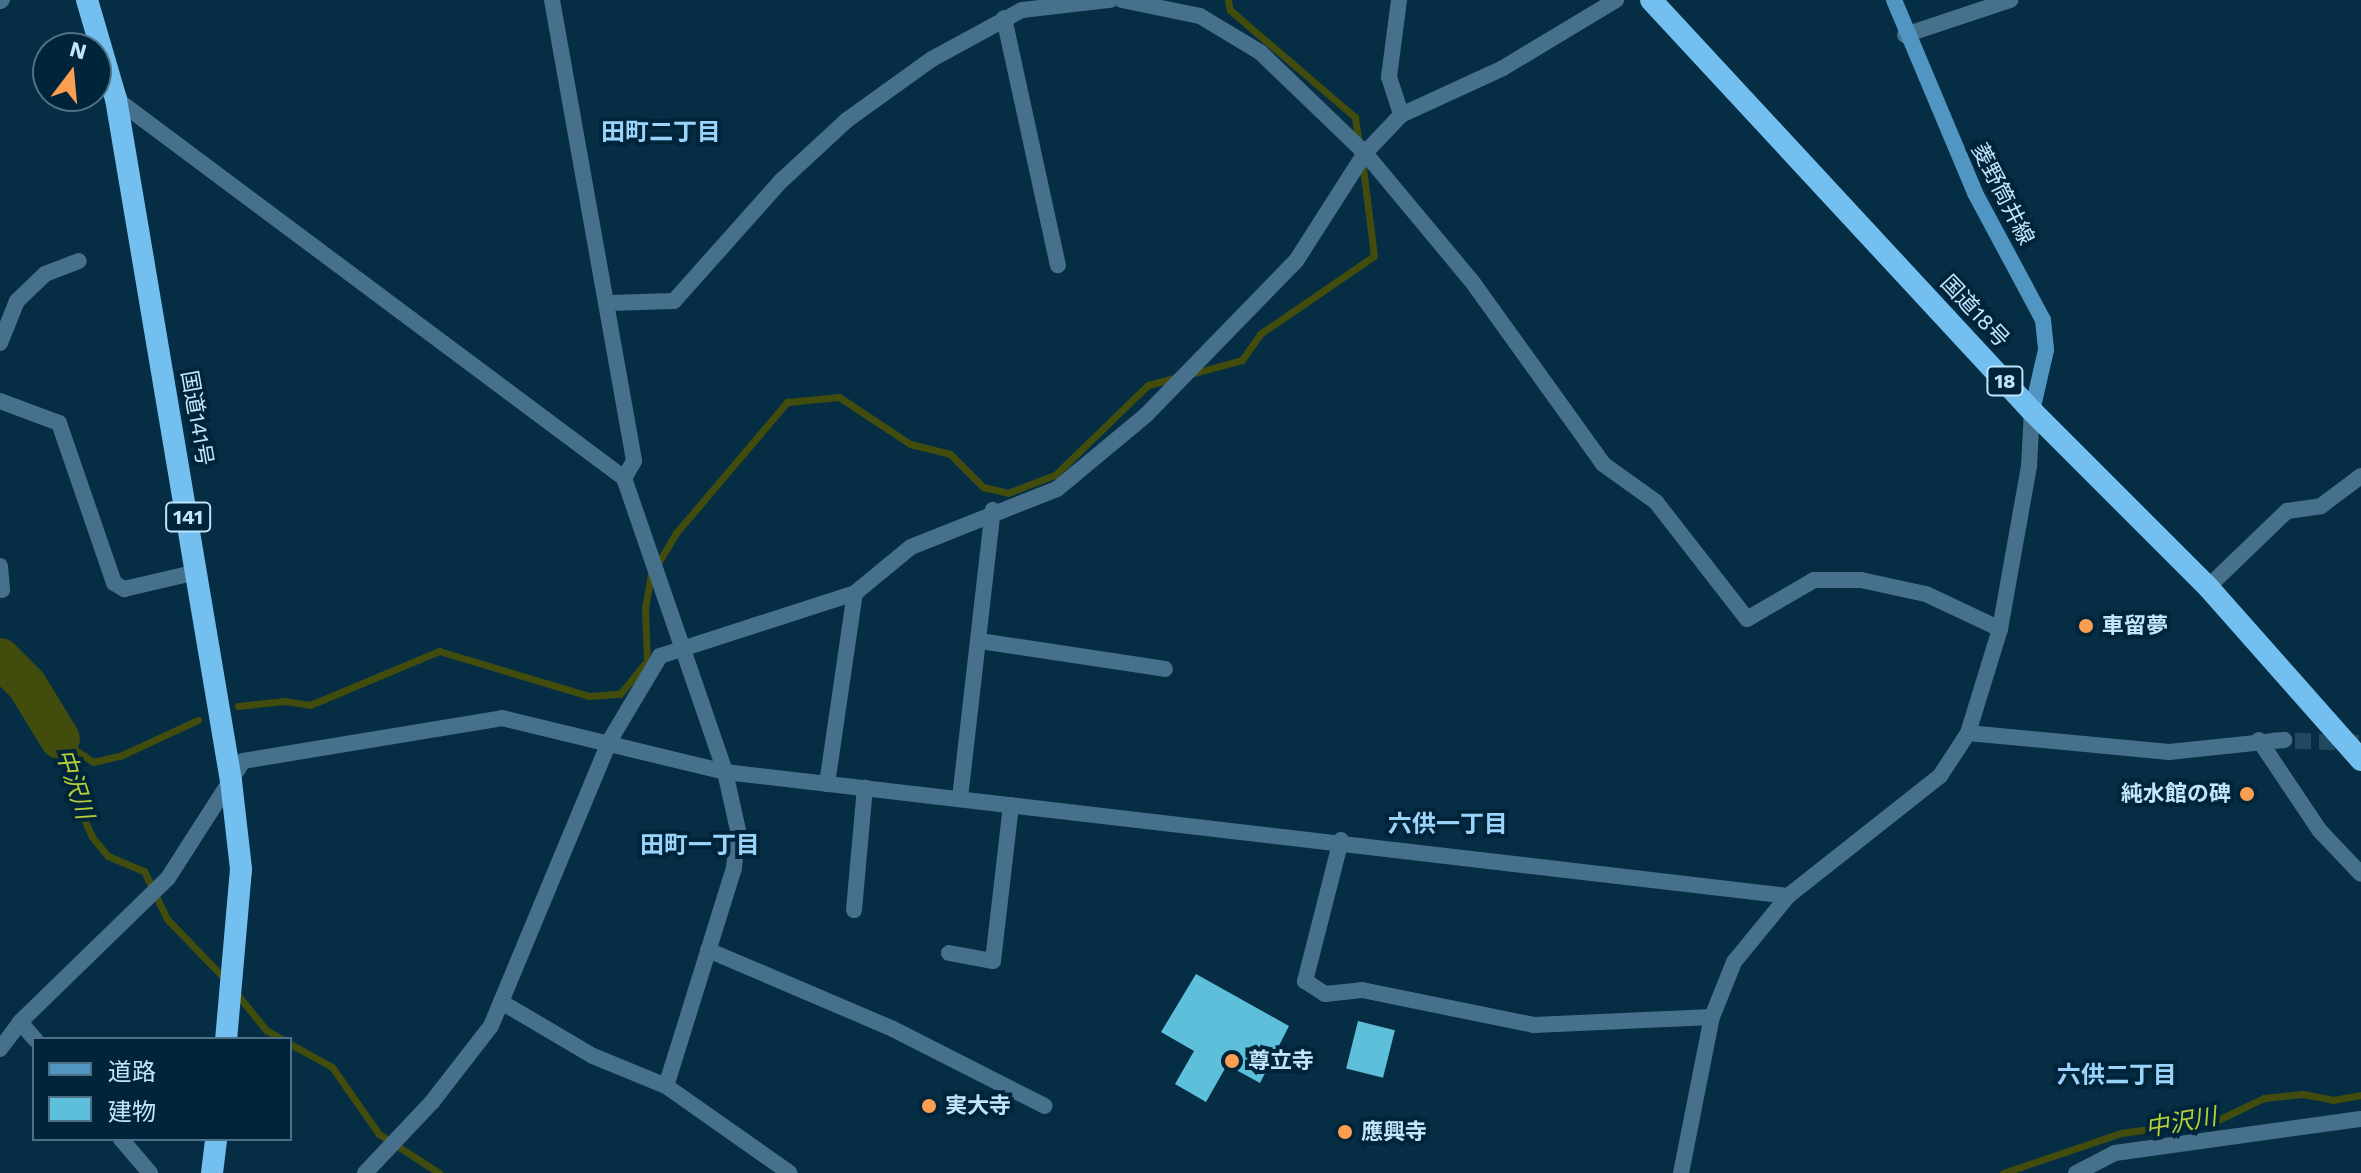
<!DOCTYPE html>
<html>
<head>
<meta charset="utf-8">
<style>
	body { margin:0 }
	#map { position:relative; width:2361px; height:1173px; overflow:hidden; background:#052e45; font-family:"Work Sans","Noto Sans JP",sans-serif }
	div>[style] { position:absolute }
	.stream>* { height:7px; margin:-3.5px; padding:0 3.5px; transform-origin:3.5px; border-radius:3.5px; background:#424c0d }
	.river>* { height:40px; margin:-20px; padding:0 20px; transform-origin:20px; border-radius:20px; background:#424c0d }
	.building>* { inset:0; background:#5dbfda; transform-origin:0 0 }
	.minor-tunnel>* { height:16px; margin-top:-8px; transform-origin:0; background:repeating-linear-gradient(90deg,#214961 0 16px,transparent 0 24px) }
	.minor>* { height:16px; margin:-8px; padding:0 8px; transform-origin:8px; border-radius:8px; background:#46708b }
	.tertiary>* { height:16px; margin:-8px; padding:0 8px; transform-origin:8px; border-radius:8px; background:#46708b }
	.secondary>* { height:16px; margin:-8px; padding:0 8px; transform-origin:8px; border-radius:8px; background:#5196c2 }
	.trunk>* { height:22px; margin:-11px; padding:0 11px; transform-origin:11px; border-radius:11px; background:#73c0f0 }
	.dots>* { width:22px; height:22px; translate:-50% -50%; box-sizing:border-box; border:4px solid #00243a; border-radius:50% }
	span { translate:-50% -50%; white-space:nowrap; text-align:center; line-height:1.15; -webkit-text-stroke:8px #00243a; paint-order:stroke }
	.shield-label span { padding:2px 6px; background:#00243a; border:2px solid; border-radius:6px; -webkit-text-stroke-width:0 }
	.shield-label { font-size:20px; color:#c2e5fd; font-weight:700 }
	.street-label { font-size:22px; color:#c2e5fd }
	.poi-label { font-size:22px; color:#c2e5fd; font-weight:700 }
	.left { translate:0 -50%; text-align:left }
	.right { translate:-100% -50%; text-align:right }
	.neighbourhood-label { font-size:24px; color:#9bd4fa; font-weight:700 }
	.water-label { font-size:24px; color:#b6cf37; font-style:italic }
	.legend { position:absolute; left:32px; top:1037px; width:260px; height:104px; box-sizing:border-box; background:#00243a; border:2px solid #4e7188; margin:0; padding:10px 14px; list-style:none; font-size:24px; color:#c2e5fd }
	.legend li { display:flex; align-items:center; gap:16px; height:40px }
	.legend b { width:40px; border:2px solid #4e7188 }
	.north { position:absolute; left:32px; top:32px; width:80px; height:80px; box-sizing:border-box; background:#00243a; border:2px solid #4e7188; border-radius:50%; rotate:16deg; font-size:22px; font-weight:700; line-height:32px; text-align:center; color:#c2e5fd }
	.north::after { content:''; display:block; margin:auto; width:28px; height:36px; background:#fb9e50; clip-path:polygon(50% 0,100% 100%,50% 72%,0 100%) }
</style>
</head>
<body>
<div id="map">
	<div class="stream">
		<i style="left:1228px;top:0;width:10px;rotate:79deg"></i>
		<i style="left:1230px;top:10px;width:165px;rotate:40.6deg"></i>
		<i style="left:1355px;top:117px;width:27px;rotate:82deg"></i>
		<i style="left:1191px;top:374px;width:53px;rotate:-15.4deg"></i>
		<i style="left:1242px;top:360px;width:32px;rotate:-55deg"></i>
		<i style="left:1260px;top:334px;width:138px;rotate:-34.4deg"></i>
		<i style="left:1374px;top:256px;width:97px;rotate:-97.1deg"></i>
		<i style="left:238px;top:706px;width:47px;rotate:-6.1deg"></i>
		<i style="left:285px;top:701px;width:25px;rotate:9deg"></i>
		<i style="left:310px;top:705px;width:140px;rotate:-22.7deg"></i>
		<i style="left:439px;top:651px;width:157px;rotate:16.7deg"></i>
		<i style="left:589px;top:696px;width:31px;rotate:-4deg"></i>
		<i style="left:620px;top:694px;width:43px;rotate:-50.7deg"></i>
		<i style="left:647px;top:661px;width:53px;rotate:-92.2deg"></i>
		<i style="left:645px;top:608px;width:34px;rotate:-80deg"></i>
		<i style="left:651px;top:575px;width:49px;rotate:-59.2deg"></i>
		<i style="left:676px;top:533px;width:172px;rotate:-49.7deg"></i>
		<i style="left:787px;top:402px;width:52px;rotate:-5.5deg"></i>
		<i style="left:839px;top:397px;width:85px;rotate:33.5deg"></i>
		<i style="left:910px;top:444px;width:41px;rotate:14deg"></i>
		<i style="left:950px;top:454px;width:47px;rotate:45deg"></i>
		<i style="left:983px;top:487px;width:26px;rotate:13deg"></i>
		<i style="left:1008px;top:493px;width:50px;rotate:-21deg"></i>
		<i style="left:1055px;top:475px;width:129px;rotate:-44.1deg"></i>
		<i style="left:1148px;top:385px;width:28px;rotate:-15deg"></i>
		<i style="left:60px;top:739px;width:65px;rotate:75.7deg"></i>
		<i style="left:76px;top:802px;width:38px;rotate:65deg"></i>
		<i style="left:92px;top:837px;width:25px;rotate:50deg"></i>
		<i style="left:108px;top:856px;width:39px;rotate:23deg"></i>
		<i style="left:144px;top:871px;width:53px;rotate:64.4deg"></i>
		<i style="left:167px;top:919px;width:85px;rotate:46deg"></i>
		<i style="left:60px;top:739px;width:40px;rotate:34.9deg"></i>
		<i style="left:93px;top:762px;width:28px;rotate:-13deg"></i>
		<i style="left:120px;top:756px;width:86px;rotate:-24.8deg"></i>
		<i style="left:236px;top:993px;width:48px;rotate:51deg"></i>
		<i style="left:266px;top:1030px;width:18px;rotate:29deg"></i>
		<i style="left:290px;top:1044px;width:48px;rotate:28.7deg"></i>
		<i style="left:332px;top:1067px;width:82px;rotate:55deg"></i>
		<i style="left:379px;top:1134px;width:72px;rotate:33deg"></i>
		<i style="left:2003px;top:1173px;width:125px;rotate:-18.7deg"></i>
		<i style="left:2121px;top:1133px;width:100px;rotate:-8deg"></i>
		<i style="left:2220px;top:1119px;width:49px;rotate:-25.5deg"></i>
		<i style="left:2264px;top:1098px;width:39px;rotate:-6deg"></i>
		<i style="left:2303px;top:1094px;width:31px;rotate:11deg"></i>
		<i style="left:2333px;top:1100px;width:28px;rotate:-10deg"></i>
	</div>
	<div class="river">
		<i style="left:0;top:658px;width:38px;rotate:45deg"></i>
		<i style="left:27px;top:685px;width:63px;rotate:58.6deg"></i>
	</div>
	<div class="building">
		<i style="clip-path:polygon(1196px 974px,1289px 1026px,1260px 1083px,1227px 1065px,1206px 1102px,1175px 1084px,1194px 1051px,1161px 1032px)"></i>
		<i style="left:1358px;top:1021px;width:38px;height:49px;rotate:14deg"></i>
	</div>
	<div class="minor-tunnel">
		<i style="left:2271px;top:740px;width:90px;rotate:1.9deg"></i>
	</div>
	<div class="minor">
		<i style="left:552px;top:0;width:468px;rotate:79.9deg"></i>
		<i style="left:634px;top:461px;width:20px;rotate:120deg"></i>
		<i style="left:1122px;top:0;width:80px;rotate:11.6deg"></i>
		<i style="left:1200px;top:16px;width:70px;rotate:31deg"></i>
		<i style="left:1260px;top:52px;width:146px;rotate:43.9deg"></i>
		<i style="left:1365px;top:153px;width:165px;rotate:50.2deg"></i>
		<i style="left:1471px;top:280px;width:226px;rotate:54.3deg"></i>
		<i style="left:1603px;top:464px;width:65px;rotate:35.6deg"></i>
		<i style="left:1656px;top:502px;width:148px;rotate:52.1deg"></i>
		<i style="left:1747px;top:619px;width:78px;rotate:-30.2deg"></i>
		<i style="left:1814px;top:580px;width:47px"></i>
		<i style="left:1861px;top:580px;width:66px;rotate:12.2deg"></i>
		<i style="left:1926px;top:594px;width:82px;rotate:25.3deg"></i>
		<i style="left:1399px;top:0;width:78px;rotate:97.4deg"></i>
		<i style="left:1389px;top:77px;width:40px;rotate:72deg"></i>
		<i style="left:0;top:1px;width:2px;rotate:-27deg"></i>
		<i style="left:1004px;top:18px;width:253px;rotate:77.7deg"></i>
		<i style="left:1905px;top:35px;width:111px;rotate:-18.4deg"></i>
		<i style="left:116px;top:99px;width:634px;rotate:36.73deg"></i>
		<i style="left:624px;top:478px;width:311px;rotate:71deg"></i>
		<i style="left:725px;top:772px;width:59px;rotate:77.4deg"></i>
		<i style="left:738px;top:830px;width:38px;rotate:96deg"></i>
		<i style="left:734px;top:868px;width:228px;rotate:107.3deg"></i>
		<i style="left:609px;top:303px;width:65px;rotate:-1.8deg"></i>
		<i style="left:674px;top:301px;width:161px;rotate:-48.3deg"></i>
		<i style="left:781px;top:181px;width:90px;rotate:-42.7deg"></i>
		<i style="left:847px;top:120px;width:105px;rotate:-35.7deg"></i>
		<i style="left:932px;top:59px;width:102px;rotate:-28.6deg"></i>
		<i style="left:1022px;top:10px;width:89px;rotate:-6.5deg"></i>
		<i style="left:0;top:343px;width:45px;rotate:-68deg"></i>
		<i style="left:17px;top:301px;width:39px;rotate:-44deg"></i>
		<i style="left:45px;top:274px;width:36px;rotate:-21deg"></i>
		<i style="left:0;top:401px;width:63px;rotate:20.4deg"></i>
		<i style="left:59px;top:423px;width:169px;rotate:71deg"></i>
		<i style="left:114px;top:583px;width:12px;rotate:31deg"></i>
		<i style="left:124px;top:589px;width:75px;rotate:-13.1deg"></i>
		<i style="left:0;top:566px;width:24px;rotate:85deg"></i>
		<i style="left:2208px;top:587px;width:110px;rotate:-43.9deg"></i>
		<i style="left:2287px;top:511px;width:34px;rotate:-8deg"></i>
		<i style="left:2321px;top:506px;width:50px;rotate:-36.9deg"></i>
		<i style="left:980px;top:641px;width:187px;rotate:8.6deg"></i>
		<i style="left:1968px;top:733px;width:202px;rotate:5.4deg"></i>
		<i style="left:2169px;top:752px;width:116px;rotate:-6deg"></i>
		<i style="left:2259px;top:740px;width:110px;rotate:56.2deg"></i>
		<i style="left:2320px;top:831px;width:59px;rotate:46.4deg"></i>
		<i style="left:827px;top:784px;width:193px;rotate:-81.7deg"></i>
		<i style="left:960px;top:798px;width:290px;rotate:-83.5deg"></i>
		<i style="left:1341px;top:840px;width:146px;rotate:104.3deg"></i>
		<i style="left:1305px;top:981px;width:24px;rotate:33deg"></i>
		<i style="left:1325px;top:994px;width:37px;rotate:-6deg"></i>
		<i style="left:1362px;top:990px;width:176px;rotate:11.5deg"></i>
		<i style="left:1534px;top:1025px;width:178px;rotate:-2.6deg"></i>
		<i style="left:854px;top:910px;width:123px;rotate:-84.9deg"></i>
		<i style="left:708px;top:950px;width:201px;rotate:23.1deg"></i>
		<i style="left:893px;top:1029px;width:170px;rotate:26.9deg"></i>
		<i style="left:949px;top:953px;width:45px;rotate:10.3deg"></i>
		<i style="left:993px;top:961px;width:157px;rotate:-83.4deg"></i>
		<i style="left:503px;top:1003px;width:104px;rotate:30.5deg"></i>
		<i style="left:593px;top:1056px;width:79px;rotate:22.3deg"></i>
		<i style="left:666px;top:1086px;width:151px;rotate:35.1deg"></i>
		<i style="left:20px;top:1022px;width:23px;rotate:49deg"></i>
		<i style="left:0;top:1049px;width:34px;rotate:-53deg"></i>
		<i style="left:20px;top:1022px;width:206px;rotate:-44.2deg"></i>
		<i style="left:168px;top:878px;width:139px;rotate:-57.3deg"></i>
		<i style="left:243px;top:761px;width:263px;rotate:-9.4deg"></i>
		<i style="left:502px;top:718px;width:229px;rotate:13.6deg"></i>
		<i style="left:725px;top:772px;width:1070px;rotate:6.65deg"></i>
		<i style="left:121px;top:1139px;width:45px;rotate:49.5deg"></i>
		<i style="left:365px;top:1173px;width:98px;rotate:-46.7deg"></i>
		<i style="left:432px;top:1102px;width:96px;rotate:-52.2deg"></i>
		<i style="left:491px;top:1026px;width:310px;rotate:-67.4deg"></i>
		<i style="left:610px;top:740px;width:98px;rotate:-59.2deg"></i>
		<i style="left:660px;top:656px;width:205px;rotate:-17.9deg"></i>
		<i style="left:855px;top:593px;width:72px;rotate:-39.4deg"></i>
		<i style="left:911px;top:547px;width:157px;rotate:-21.7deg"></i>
		<i style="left:1057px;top:489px;width:116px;rotate:-39.7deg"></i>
		<i style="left:1146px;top:415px;width:215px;rotate:-45.8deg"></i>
		<i style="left:1296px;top:261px;width:128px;rotate:-57.4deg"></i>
		<i style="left:1365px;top:153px;width:52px;rotate:-46.5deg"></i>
		<i style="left:1401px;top:115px;width:112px;rotate:-24.7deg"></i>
		<i style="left:1503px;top:68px;width:132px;rotate:-31deg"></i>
		<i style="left:2076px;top:1173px;width:44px;rotate:-27.1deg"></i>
		<i style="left:2115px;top:1153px;width:248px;rotate:-7.9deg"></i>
	</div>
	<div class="tertiary">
		<i style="left:1681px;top:1173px;width:159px;rotate:-78.8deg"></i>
		<i style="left:1712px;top:1017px;width:59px;rotate:-68.2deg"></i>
		<i style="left:1734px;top:962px;width:85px;rotate:-50.7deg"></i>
		<i style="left:1788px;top:896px;width:194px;rotate:-38.3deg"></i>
		<i style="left:1940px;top:776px;width:51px;rotate:-56.9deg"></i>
		<i style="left:1968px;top:733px;width:109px;rotate:-72.9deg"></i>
		<i style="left:2000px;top:629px;width:166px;rotate:-79.9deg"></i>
		<i style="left:2029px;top:466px;width:55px;rotate:-86.9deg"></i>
	</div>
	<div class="secondary">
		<i style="left:1894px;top:0;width:209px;rotate:67.2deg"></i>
		<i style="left:1975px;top:193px;width:144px;rotate:61.8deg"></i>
		<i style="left:2043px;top:320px;width:30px;rotate:84deg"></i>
		<i style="left:2046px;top:350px;width:63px;rotate:102.9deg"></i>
	</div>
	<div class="trunk">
		<i style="left:87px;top:0;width:103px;rotate:73.7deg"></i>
		<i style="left:116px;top:99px;width:692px;rotate:80.43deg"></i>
		<i style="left:231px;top:781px;width:89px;rotate:83.5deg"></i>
		<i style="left:241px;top:869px;width:171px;rotate:95deg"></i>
		<i style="left:1651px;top:0;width:560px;rotate:47.17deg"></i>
		<i style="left:2032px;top:411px;width:249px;rotate:45deg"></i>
		<i style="left:2208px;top:587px;width:231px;rotate:48.5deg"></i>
		<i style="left:212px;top:1173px;width:34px;rotate:-83deg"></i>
	</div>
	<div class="dots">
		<i style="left:2086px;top:626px;background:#fb9e50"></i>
		<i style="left:2247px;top:794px;background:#fb9e50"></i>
		<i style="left:1232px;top:1061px;background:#fb9e50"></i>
		<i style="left:929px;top:1106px;background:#fb9e50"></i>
		<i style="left:1345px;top:1132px;background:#fb9e50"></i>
	</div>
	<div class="shield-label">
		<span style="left:2005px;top:381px">18</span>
		<span style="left:188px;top:517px">141</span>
	</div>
	<div class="street-label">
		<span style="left:2003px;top:194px;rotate:63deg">菱野筒井線</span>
		<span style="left:1975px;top:311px;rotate:47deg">国道18号</span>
		<span style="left:197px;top:418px;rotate:80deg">国道141号</span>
	</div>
	<div class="poi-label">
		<span class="left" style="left:2102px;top:626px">車留夢</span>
		<span class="right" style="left:2231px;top:794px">純水館の碑</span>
		<span class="left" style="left:1248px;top:1061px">尊立寺</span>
		<span class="left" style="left:945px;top:1106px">実大寺</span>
		<span class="left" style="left:1361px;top:1132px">應興寺</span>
	</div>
	<div class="neighbourhood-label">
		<span style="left:661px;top:133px">田町二丁目</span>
		<span style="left:1448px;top:825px">六供一丁目</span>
		<span style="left:700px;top:846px">田町一丁目</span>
		<span style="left:2117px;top:1076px">六供二丁目</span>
	</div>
	<div class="water-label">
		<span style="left:74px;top:784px;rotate:72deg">中沢川</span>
		<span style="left:2181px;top:1123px;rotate:-10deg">中沢川</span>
	</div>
	<ul class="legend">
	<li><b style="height:10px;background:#5196c2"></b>道路</li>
	<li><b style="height:22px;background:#5dbfda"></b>建物</li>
	</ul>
	<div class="north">N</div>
</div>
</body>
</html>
